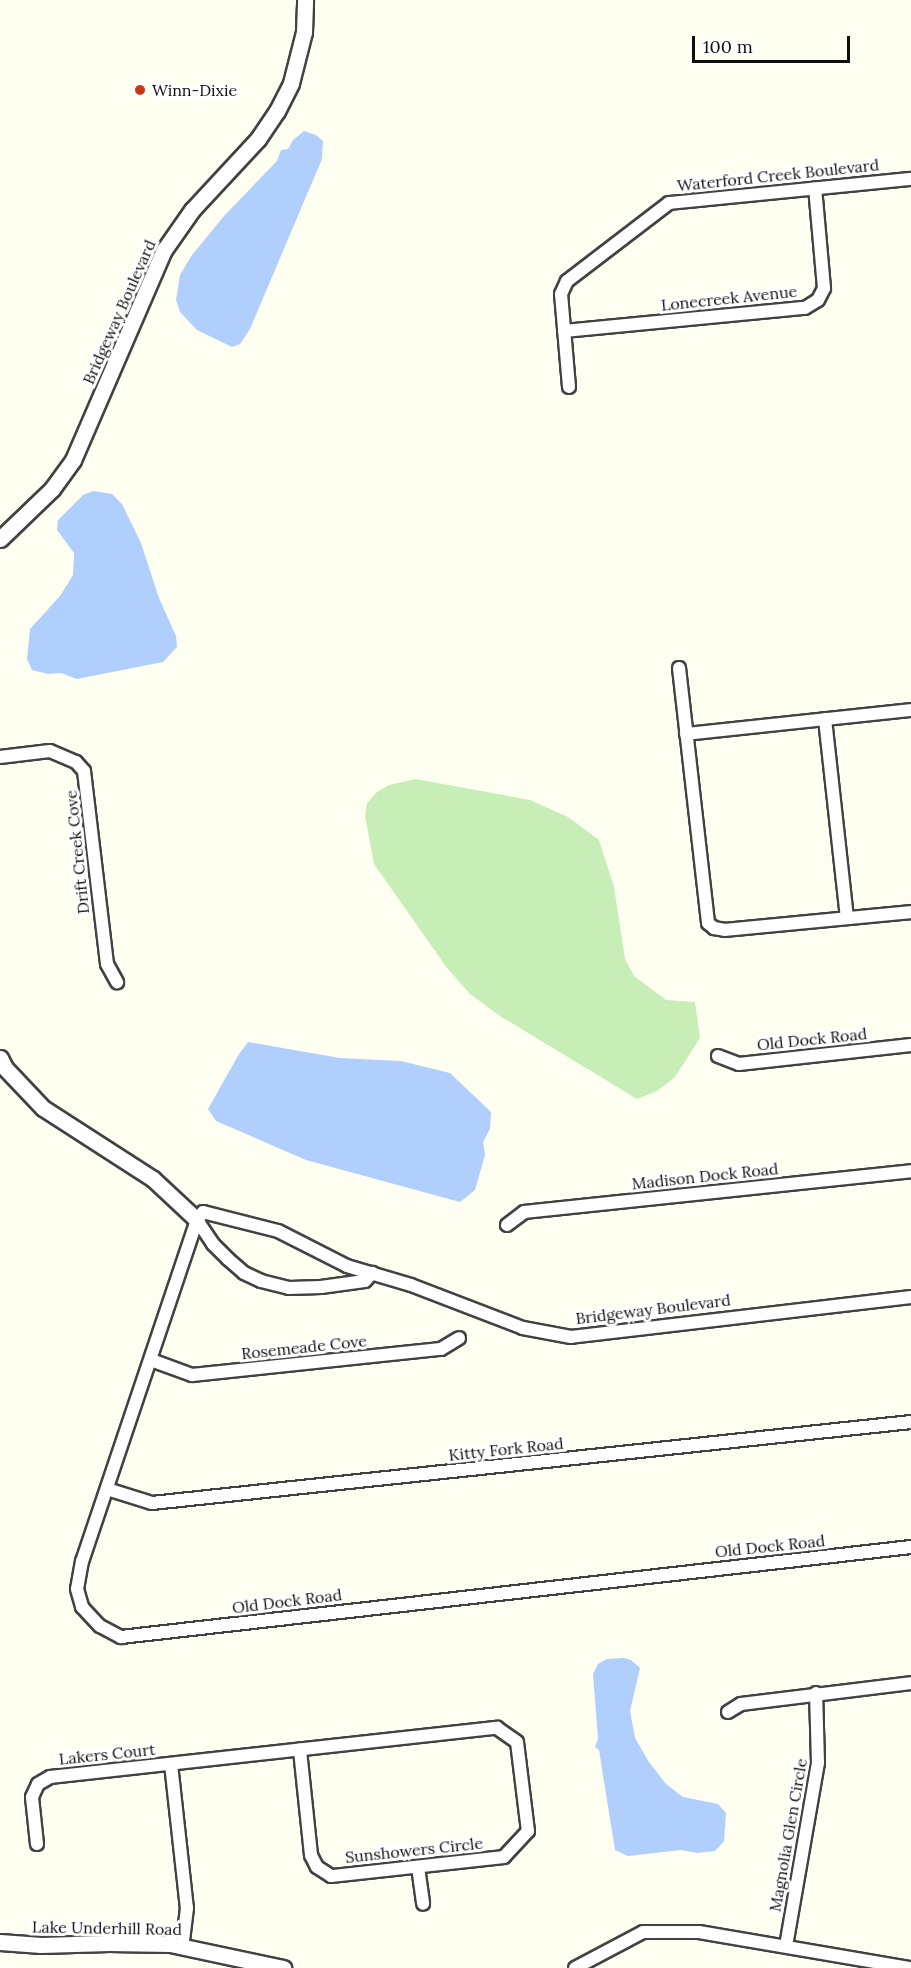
<!DOCTYPE html>
<html>
<head>
<meta charset="utf-8">
<style>
	body { margin:0 }
	#map { position:relative; width:911px; height:1968px; overflow:hidden; background:#fffff1; font-family:Lora,serif }
	div>[style] { position:absolute }
	.green>* { inset:0; background:#c7eeb6 }
	.water>* { inset:0; background:#b0cffc }
	.roads { filter:drop-shadow(2px 0 #424242) drop-shadow(-2px 0 #424242) drop-shadow(0 2px #424242) drop-shadow(0 -2px #424242) }
	.minor>* { height:12px; margin:-6px; padding:0 6px; transform-origin:6px; border-radius:6px; background:#fff }
	.tertiary>* { height:15px; margin:-7.5px; padding:0 7.5px; transform-origin:7.5px; border-radius:7.5px; background:#fff }
	.dots>* { width:16px; height:16px; translate:-50% -50%; box-sizing:border-box; border:3px solid #fff; border-radius:50% }
	span { translate:-50% -50%; white-space:nowrap; text-align:center; line-height:1.15; -webkit-text-stroke:6px #fff; paint-order:stroke }
	.poi-label { font-size:16px; color:#0f0f0f }
	.left { translate:0 -50%; text-align:left }
	.street-label { font-size:16px; color:#0f0f0f }
	.scale { position:absolute; left:692px; top:36px; width:158px; height:27px; box-sizing:border-box; border:3px solid #0f0f0f; border-top:0; padding-left:8px; font-size:18px; line-height:21px; white-space:nowrap; color:#0f0f0f; -webkit-text-stroke:4px #fff; paint-order:stroke }
</style>
</head>
<body>
<div id="map">
	<div class="green">
		<i style="clip-path:polygon(416px 779px,530px 800px,568px 817px,599px 840px,614px 887px,625px 959px,634px 976px,666px 1000px,695px 1002px,700px 1038px,675px 1077px,657px 1091px,637px 1099px,500px 1016px,470px 994px,447px 968px,374px 864px,365px 816px,367px 803px,377px 792px,389px 785px)"></i>
	</div>
	<div class="water">
		<i style="clip-path:polygon(304px 131px,316px 135px,323px 141px,322px 159px,250px 329px,240px 344px,232px 347px,197px 330px,180px 312px,176px 300px,180px 275px,192px 255px,224px 216px,277px 161px,281px 150px,288px 149px,293px 140px)"></i>
		<i style="clip-path:polygon(93px 491px,112px 494px,122px 504px,141px 543px,159px 598px,176px 636px,177px 647px,163px 662px,77px 679px,61px 673px,48px 674px,32px 670px,27px 659px,30px 629px,60px 596px,73px 575px,74px 553px,57px 530px,58px 520px,83px 495px)"></i>
		<i style="clip-path:polygon(248px 1042px,340px 1058px,401px 1061px,450px 1073px,491px 1112px,490px 1129px,483px 1142px,485px 1155px,475px 1190px,460px 1202px,306px 1160px,216px 1121px,208px 1109px,239px 1054px)"></i>
		<i style="clip-path:polygon(624px 1658px,631px 1660px,640px 1668px,630px 1711px,635px 1738px,649px 1762px,666px 1784px,683px 1797px,718px 1804px,726px 1813px,724px 1841px,715px 1851px,697px 1853px,681px 1850px,628px 1856px,615px 1850px,599px 1750px,595px 1747px,598px 1739px,593px 1674px,598px 1664px,607px 1659px)"></i>
	</div>
	<div class="roads">
		<div class="minor">
			<i style="left:564px;top:331px;width:242px;rotate:-5.5deg"></i>
			<i style="left:805px;top:308px;width:15px;rotate:-32deg"></i>
			<i style="left:818px;top:300px;width:13px;rotate:-63deg"></i>
			<i style="left:824px;top:288px;width:100px;rotate:-95.1deg"></i>
			<i style="left:569px;top:387px;width:93px;rotate:-94.9deg"></i>
			<i style="left:561px;top:294px;width:14px;rotate:-65deg"></i>
			<i style="left:567px;top:281px;width:128px;rotate:-37.4deg"></i>
			<i style="left:669px;top:203px;width:243px;rotate:-5.7deg"></i>
			<i style="left:679px;top:668px;width:257px;rotate:83.5deg"></i>
			<i style="left:708px;top:923px;width:8px;rotate:40deg"></i>
			<i style="left:714px;top:928px;width:11px;rotate:10deg"></i>
			<i style="left:725px;top:930px;width:187px;rotate:-5.5deg"></i>
			<i style="left:825px;top:719px;width:200px;rotate:83.7deg"></i>
			<i style="left:686px;top:734px;width:226px;rotate:-6.1deg"></i>
			<i style="left:0;top:757px;width:50px;rotate:-6.8deg"></i>
			<i style="left:50px;top:751px;width:28px;rotate:23deg"></i>
			<i style="left:76px;top:762px;width:12px;rotate:48deg"></i>
			<i style="left:84px;top:771px;width:194px;rotate:83.2deg"></i>
			<i style="left:107px;top:964px;width:21px;rotate:61deg"></i>
			<i style="left:718px;top:1056px;width:22px;rotate:21deg"></i>
			<i style="left:739px;top:1064px;width:173px;rotate:-6.3deg"></i>
			<i style="left:197px;top:1220px;width:29px;rotate:56deg"></i>
			<i style="left:213px;top:1244px;width:21px;rotate:45deg"></i>
			<i style="left:228px;top:1259px;width:21px;rotate:41deg"></i>
			<i style="left:244px;top:1273px;width:19px;rotate:25deg"></i>
			<i style="left:261px;top:1281px;width:29px;rotate:14deg"></i>
			<i style="left:289px;top:1288px;width:32px;rotate:-2deg"></i>
			<i style="left:321px;top:1287px;width:44px;rotate:-7.8deg"></i>
			<i style="left:365px;top:1281px;width:11px;rotate:-49deg"></i>
			<i style="left:507px;top:1225px;width:21px;rotate:-37deg"></i>
			<i style="left:524px;top:1212px;width:389px;rotate:-6deg"></i>
			<i style="left:911px;top:1297px;width:342px;rotate:173.3deg"></i>
			<i style="left:571px;top:1337px;width:49px;rotate:-169.4deg"></i>
			<i style="left:523px;top:1328px;width:120px;rotate:-159deg"></i>
			<i style="left:411px;top:1285px;width:67px;rotate:-163.5deg"></i>
			<i style="left:347px;top:1266px;width:77px;rotate:-153.1deg"></i>
			<i style="left:278px;top:1231px;width:77px;rotate:-165.8deg"></i>
			<i style="left:203px;top:1212px;width:10px;rotate:127deg"></i>
			<i style="left:197px;top:1220px;width:360px;rotate:108.6deg"></i>
			<i style="left:82px;top:1561px;width:28px;rotate:100deg"></i>
			<i style="left:77px;top:1589px;width:19px;rotate:74deg"></i>
			<i style="left:82px;top:1607px;width:26px;rotate:47deg"></i>
			<i style="left:100px;top:1626px;width:24px;rotate:28deg"></i>
			<i style="left:121px;top:1637px;width:795px;rotate:-6.5deg"></i>
			<i style="left:151px;top:1360px;width:44px;rotate:20.1deg"></i>
			<i style="left:192px;top:1375px;width:250px;rotate:-6deg"></i>
			<i style="left:441px;top:1349px;width:21px;rotate:-31deg"></i>
			<i style="left:107px;top:1489px;width:47px;rotate:17.3deg"></i>
			<i style="left:152px;top:1503px;width:763px;rotate:-6.09deg"></i>
			<i style="left:728px;top:1712px;width:15px;rotate:-32deg"></i>
			<i style="left:741px;top:1704px;width:171px;rotate:-7deg"></i>
			<i style="left:171px;top:1764px;width:145px;rotate:83.7deg"></i>
			<i style="left:187px;top:1908px;width:38px;rotate:97deg"></i>
			<i style="left:37px;top:1844px;width:47px;rotate:-96.1deg"></i>
			<i style="left:32px;top:1797px;width:14px;rotate:-65deg"></i>
			<i style="left:38px;top:1784px;width:14px;rotate:-30deg"></i>
			<i style="left:50px;top:1777px;width:450px;rotate:-6.3deg"></i>
			<i style="left:497px;top:1728px;width:24px;rotate:35deg"></i>
			<i style="left:517px;top:1742px;width:90px;rotate:83deg"></i>
			<i style="left:528px;top:1831px;width:35px;rotate:133deg"></i>
			<i style="left:504px;top:1857px;width:174px;rotate:173.7deg"></i>
			<i style="left:331px;top:1876px;width:17px;rotate:-147deg"></i>
			<i style="left:317px;top:1867px;width:13px;rotate:-117deg"></i>
			<i style="left:311px;top:1855px;width:106px;rotate:-96deg"></i>
			<i style="left:418px;top:1867px;width:37px;rotate:82deg"></i>
			<i style="left:786px;top:1946px;width:186px;rotate:-80.1deg"></i>
			<i style="left:818px;top:1763px;width:70px;rotate:-91.6deg"></i>
			<i style="left:575px;top:1968px;width:77px;rotate:-27.9deg"></i>
			<i style="left:643px;top:1932px;width:56px"></i>
			<i style="left:699px;top:1932px;width:213px;rotate:9.7deg"></i>
		</div>
		<div class="tertiary">
			<i style="left:0;top:539px;width:72px;rotate:-43.9deg"></i>
			<i style="left:52px;top:489px;width:36px;rotate:-54deg"></i>
			<i style="left:73px;top:460px;width:229px;rotate:-66.6deg"></i>
			<i style="left:164px;top:250px;width:49px;rotate:-55deg"></i>
			<i style="left:192px;top:210px;width:97px;rotate:-47.1deg"></i>
			<i style="left:258px;top:139px;width:34px;rotate:-56deg"></i>
			<i style="left:277px;top:111px;width:31px;rotate:-63deg"></i>
			<i style="left:291px;top:83px;width:53px;rotate:-75.7deg"></i>
			<i style="left:304px;top:32px;width:32px;rotate:-88deg"></i>
			<i style="left:0;top:1058px;width:11px;rotate:63deg"></i>
			<i style="left:5px;top:1068px;width:55px;rotate:46.5deg"></i>
			<i style="left:43px;top:1108px;width:131px;rotate:32.8deg"></i>
			<i style="left:153px;top:1179px;width:60px;rotate:43deg"></i>
			<i style="left:0;top:1942px;width:41px;rotate:4.2deg"></i>
			<i style="left:41px;top:1945px;width:68px;rotate:-1.7deg"></i>
			<i style="left:109px;top:1943px;width:61px;rotate:0.9deg"></i>
			<i style="left:170px;top:1944px;width:116px;rotate:12deg"></i>
		</div>
	</div>
	<div class="dots">
		<i style="left:140px;top:90px;background:#cc3719"></i>
	</div>
	<div class="poi-label">
		<span class="left" style="left:152px;top:90px">Winn-Dixie</span>
	</div>
	<div class="street-label">
		<span style="left:778px;top:175px;rotate:-6deg">Waterford Creek Boulevard</span>
		<span style="left:729px;top:298px;rotate:-6deg">Lonecreek Avenue</span>
		<span style="left:119px;top:312px;rotate:-66deg">Bridgeway Boulevard</span>
		<span style="left:77px;top:852px;rotate:-96deg">Drift Creek Cove</span>
		<span style="left:812px;top:1039px;rotate:-6deg">Old Dock Road</span>
		<span style="left:705px;top:1176px;rotate:-6deg">Madison Dock Road</span>
		<span style="left:653px;top:1309px;rotate:-7deg">Bridgeway Boulevard</span>
		<span style="left:304px;top:1347px;rotate:-6deg">Rosemeade Cove</span>
		<span style="left:506px;top:1449px;rotate:-6deg">Kitty Fork Road</span>
		<span style="left:770px;top:1546px;rotate:-6deg">Old Dock Road</span>
		<span style="left:287px;top:1601px;rotate:-7deg">Old Dock Road</span>
		<span style="left:107px;top:1754px;rotate:-6deg">Lakers Court</span>
		<span style="left:788px;top:1835px;rotate:-80deg">Magnolia Glen Circle</span>
		<span style="left:414px;top:1850px;rotate:-6deg">Sunshowers Circle</span>
		<span style="left:107px;top:1928px;rotate:1deg">Lake Underhill Road</span>
	</div>
	<div class="scale">100 m</div>
</div>
</body>
</html>
